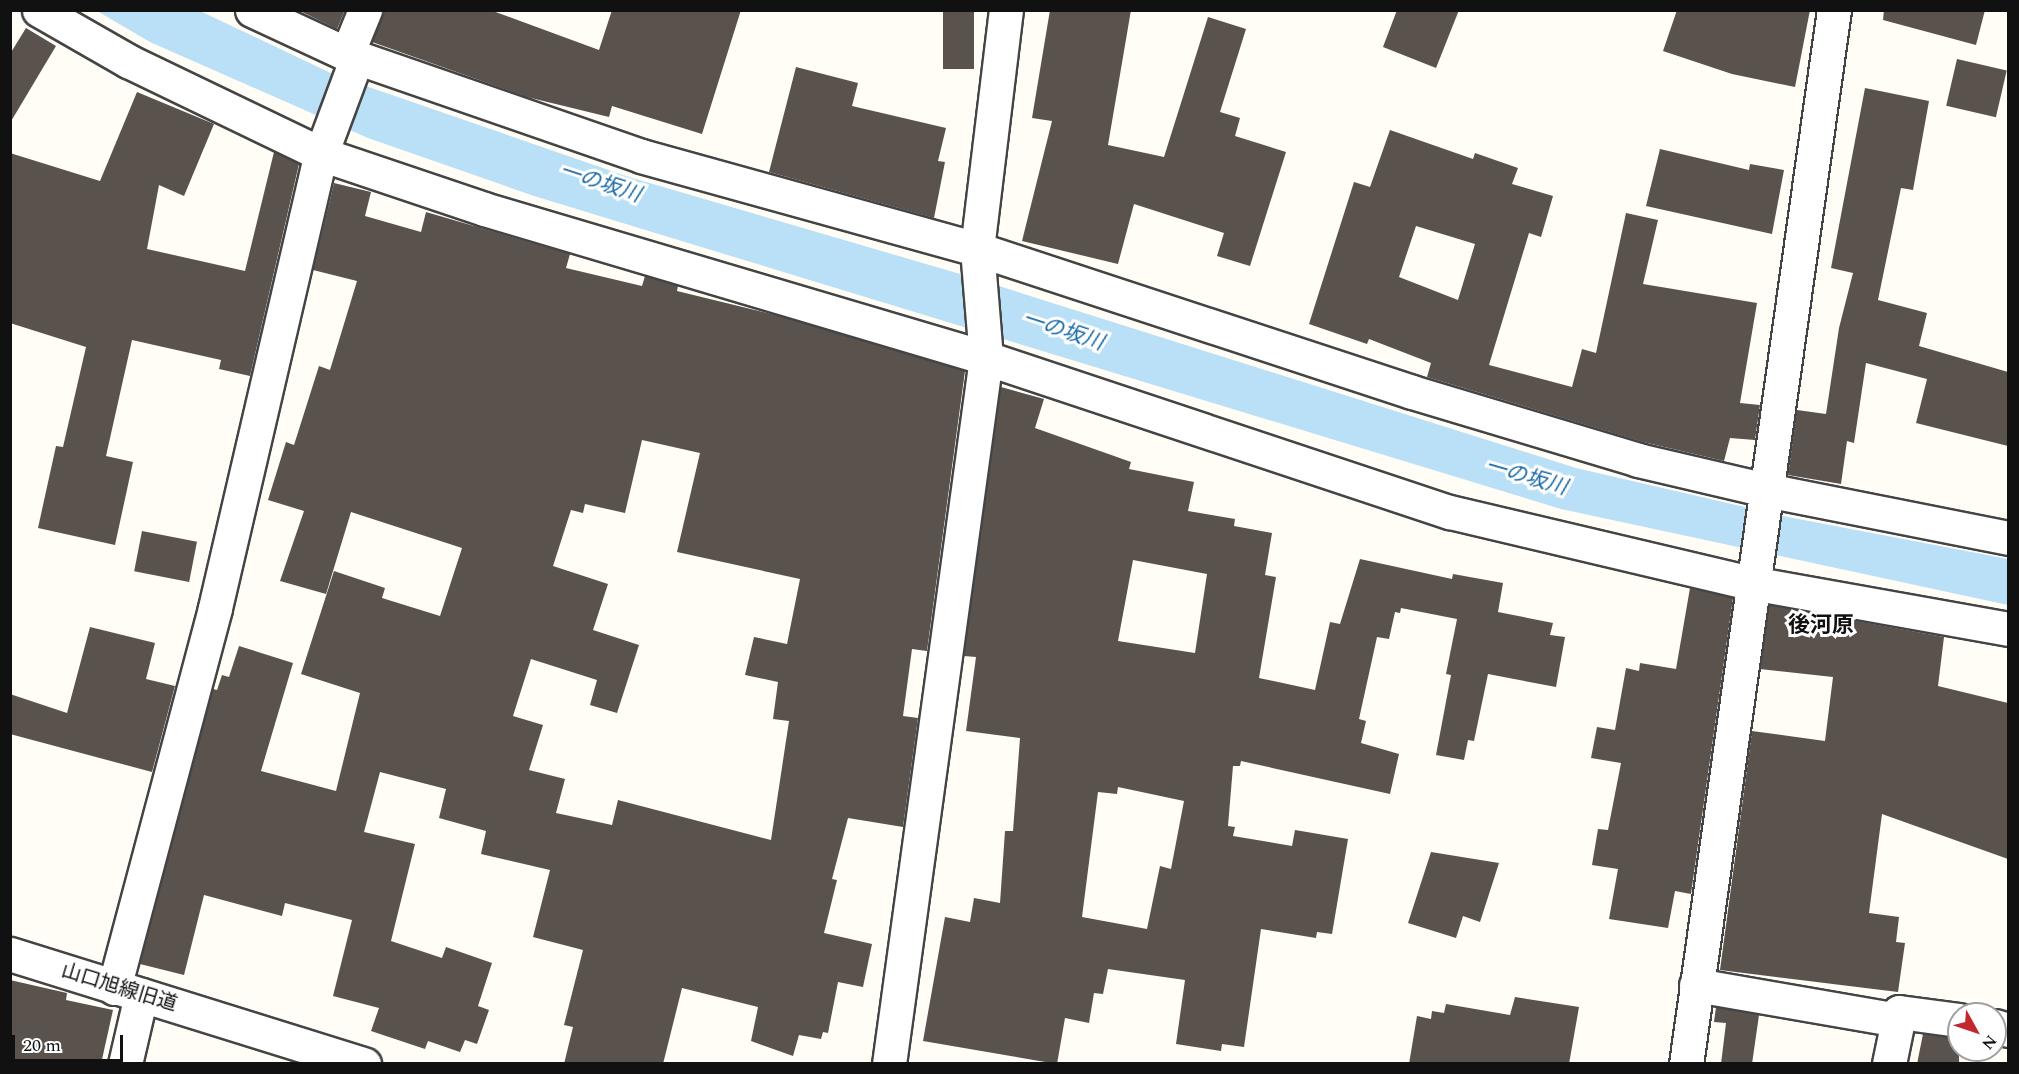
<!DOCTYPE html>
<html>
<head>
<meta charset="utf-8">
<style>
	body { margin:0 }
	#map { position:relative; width:2019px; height:1074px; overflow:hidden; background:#fffdf5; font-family:Spectral,"Noto Sans JP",serif }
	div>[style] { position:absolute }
	.water>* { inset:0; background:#b9e0f7 }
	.building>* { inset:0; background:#5a524d; transform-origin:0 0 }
	.roads { filter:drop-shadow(2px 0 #444) drop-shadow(-2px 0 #444) drop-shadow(0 2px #444) drop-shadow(0 -2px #444) }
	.minor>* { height:33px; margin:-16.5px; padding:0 16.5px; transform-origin:16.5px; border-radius:16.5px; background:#fff }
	span { translate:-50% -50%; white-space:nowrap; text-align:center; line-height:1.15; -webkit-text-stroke:6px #fff; paint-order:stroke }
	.street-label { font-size:20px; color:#111 }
	.water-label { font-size:21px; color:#1768a6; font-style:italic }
	.quarter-label { font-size:22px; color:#111; font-weight:700 }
	.frame { position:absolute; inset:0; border:12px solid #111; pointer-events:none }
	.north { position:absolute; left:1947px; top:1002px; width:60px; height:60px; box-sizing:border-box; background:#fff; border:2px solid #a0a0a0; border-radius:50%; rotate:130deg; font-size:16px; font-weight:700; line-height:24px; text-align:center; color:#111 }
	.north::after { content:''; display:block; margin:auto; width:21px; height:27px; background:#c4262e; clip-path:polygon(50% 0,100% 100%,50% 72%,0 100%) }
	.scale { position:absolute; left:12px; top:1035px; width:111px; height:27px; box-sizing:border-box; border:3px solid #111; border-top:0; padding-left:8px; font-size:18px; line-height:21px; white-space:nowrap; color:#111; -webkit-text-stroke:4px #fff; paint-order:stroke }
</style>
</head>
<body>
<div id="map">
	<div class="water">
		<i style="clip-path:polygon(97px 11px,200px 11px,337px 76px,629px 177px,967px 276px,1576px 468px,1788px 517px,2008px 559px,2008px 605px,1561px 509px,534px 196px,368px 138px,150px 42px)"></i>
	</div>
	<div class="building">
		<i style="clip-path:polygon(298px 10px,345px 10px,337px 29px)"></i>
		<i style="clip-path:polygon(383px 10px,490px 10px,599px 50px,612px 10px,741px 10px,702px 134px,612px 106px,609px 117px,527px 97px,372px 42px)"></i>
		<i style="left:943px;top:10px;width:31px;height:59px"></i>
		<i style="clip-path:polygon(1050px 10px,1131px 10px,1108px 145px,1164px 157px,1208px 17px,1246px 29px,1220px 112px,1240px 118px,1235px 136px,1286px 152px,1250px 266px,1217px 256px,1224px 233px,1134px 204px,1118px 264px,1022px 241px,1052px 121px,1032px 118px)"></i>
		<i style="clip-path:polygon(1397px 10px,1459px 10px,1436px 68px,1383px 47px)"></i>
		<i style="clip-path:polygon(1677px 10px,1810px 10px,1795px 87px,1732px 74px,1663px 51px)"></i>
		<i style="clip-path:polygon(1884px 10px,1985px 10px,1976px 45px,1883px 20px)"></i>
		<i style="clip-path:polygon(26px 28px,56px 46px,10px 123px,10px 54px)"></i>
		<i style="left:1957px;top:59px;width:51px;height:48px;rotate:13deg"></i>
		<i style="clip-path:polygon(796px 67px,858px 83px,852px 106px,946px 128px,938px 161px,945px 162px,934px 218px,769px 172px)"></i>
		<i style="clip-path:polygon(1865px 88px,1929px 101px,1913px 190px,1901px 188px,1878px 300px,1927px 313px,1919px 346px,2008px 372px,2008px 446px,1916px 423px,1927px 379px,1866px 363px,1854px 443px,1847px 441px,1841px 484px,1788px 475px,1797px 410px,1826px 414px,1839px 328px,1853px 273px,1831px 268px)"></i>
		<i style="clip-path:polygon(137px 92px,214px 124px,184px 196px,159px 185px,147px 249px,245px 271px,274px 152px,299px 164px,250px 376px,219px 369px,221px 360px,132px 340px,106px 456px,133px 462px,115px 545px,38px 528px,56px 446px,63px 447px,86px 347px,10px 323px,10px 153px,100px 181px)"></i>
		<i style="clip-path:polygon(evenodd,1390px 130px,1473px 159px,1475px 153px,1518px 168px,1512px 184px,1553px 196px,1541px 237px,1529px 233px,1489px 365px,1572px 387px,1582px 349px,1596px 353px,1626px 213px,1658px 220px,1643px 284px,1757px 303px,1740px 403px,1760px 405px,1755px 440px,1730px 438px,1724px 461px,1643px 442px,1427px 377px,1431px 363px,1369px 339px,1367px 344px,1309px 324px,1354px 182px,1370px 187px,1390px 130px,1416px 226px,1475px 244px,1458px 300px,1399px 277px,1416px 226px)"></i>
		<i style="clip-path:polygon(1660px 149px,1749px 170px,1750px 164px,1784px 170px,1772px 234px,1646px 206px)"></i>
		<i style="clip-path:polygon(evenodd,334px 183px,371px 192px,365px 216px,421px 232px,426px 212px,570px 254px,566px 268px,642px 286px,645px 276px,678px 286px,677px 291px,779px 316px,965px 371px,927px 651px,912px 649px,903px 716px,918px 718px,903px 827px,848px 818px,832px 879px,837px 880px,824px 933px,872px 944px,863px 987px,838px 982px,828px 1033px,823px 1032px,821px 1039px,799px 1035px,793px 1056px,751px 1041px,758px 1007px,682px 988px,663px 1064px,564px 1064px,573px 1027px,564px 1025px,583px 950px,533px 937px,550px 870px,481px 854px,486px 831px,439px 818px,446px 789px,380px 772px,364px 832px,415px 844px,391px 941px,442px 958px,446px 947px,492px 963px,478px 1006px,489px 1010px,477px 1044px,465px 1040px,460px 1052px,428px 1041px,425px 1049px,371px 1031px,379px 1008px,333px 996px,352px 920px,285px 903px,282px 916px,204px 895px,184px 975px,140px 964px,213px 689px,217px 690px,222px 675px,229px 677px,239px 646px,293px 663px,261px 771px,336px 791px,360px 693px,301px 674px,334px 571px,385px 588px,382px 598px,440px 616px,462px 548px,351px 512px,326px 594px,280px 581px,304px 511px,268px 500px,286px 442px,294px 445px,319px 366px,330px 370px,357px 281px,313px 270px,334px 183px,642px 440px,700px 453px,677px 552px,800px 579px,787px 644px,754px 637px,745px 675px,778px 682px,773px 719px,789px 721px,771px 840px,618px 800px,612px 825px,556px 813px,565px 779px,529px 770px,543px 725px,513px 716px,531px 659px,597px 680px,590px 705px,617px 713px,639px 645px,593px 630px,608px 584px,553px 566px,571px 510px,583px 513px,585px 504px,625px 513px,642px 440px)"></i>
		<i style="clip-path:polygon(evenodd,1001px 387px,1044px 399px,1035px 428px,1131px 462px,1129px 469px,1194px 482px,1188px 511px,1235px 519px,1234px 526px,1272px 533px,1265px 575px,1276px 577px,1259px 678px,1315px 690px,1330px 622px,1340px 624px,1360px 559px,1452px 579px,1453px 574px,1503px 583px,1498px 612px,1553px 623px,1550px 635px,1565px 637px,1556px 687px,1488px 674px,1474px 741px,1468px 740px,1464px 760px,1436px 755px,1451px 675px,1446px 674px,1457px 619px,1401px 608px,1400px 613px,1395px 612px,1389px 639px,1377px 637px,1359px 719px,1366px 721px,1361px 743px,1399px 754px,1390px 794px,1241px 761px,1240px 766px,1233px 766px,1228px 826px,1235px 827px,1233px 836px,1292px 846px,1295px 830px,1348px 839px,1332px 934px,1317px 932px,1316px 938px,1261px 929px,1244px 1047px,1222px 1044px,1221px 1051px,1176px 1044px,1185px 980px,1108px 969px,1103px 994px,1094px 993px,1089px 1023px,1065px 1018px,1057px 1064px,923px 1041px,945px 917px,970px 922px,974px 898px,1000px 903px,1005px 831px,1013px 831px,1020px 738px,966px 731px,976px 657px,964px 656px,1001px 387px,1133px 560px,1207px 574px,1195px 653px,1118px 641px,1133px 560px,1001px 387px,1118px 787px,1184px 801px,1171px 869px,1160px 866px,1147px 929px,1082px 917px,1098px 792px,1117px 794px,1118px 787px)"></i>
		<i style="left:142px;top:531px;width:56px;height:41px;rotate:11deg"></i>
		<i style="clip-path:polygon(1690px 588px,1733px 598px,1691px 894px,1675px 891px,1668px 928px,1609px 919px,1618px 869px,1592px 865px,1598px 829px,1608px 830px,1621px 763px,1591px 758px,1597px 727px,1615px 730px,1626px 668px,1639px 671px,1640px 663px,1676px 669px)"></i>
		<i style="clip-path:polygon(1769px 605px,1944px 637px,1938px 686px,2008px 703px,2008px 859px,1882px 814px,1869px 913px,1899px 917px,1896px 942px,1905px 943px,1898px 992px,1720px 970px,1752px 731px,1825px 741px,1833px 677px,1760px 669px)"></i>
		<i style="clip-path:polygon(90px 627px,155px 643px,146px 679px,175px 686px,152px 772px,10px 734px,10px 694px,67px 713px)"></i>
		<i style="clip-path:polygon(1431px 852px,1499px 863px,1480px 922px,1463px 916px,1456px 938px,1408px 923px)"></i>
		<i style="clip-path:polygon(10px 980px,67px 993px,66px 1000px,113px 1010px,101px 1064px,10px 1064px)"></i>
		<i style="clip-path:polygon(1515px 997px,1579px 1007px,1569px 1064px,1409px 1064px,1417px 1016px,1431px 1019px,1432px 1011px,1444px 1013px,1446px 1004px,1510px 1015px)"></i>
		<i style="clip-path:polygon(1716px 1007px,1759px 1015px,1752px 1064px,1721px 1064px,1726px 1023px,1714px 1022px)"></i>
		<i style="clip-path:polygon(1923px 1034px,1959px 1038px,1959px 1064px,1917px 1064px)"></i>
	</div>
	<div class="roads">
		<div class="minor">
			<i style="left:39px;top:10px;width:103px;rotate:29.8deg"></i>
			<i style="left:128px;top:61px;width:214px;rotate:25.7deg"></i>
			<i style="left:321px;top:154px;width:172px;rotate:18.6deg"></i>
			<i style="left:484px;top:209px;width:524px;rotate:16.53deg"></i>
			<i style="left:986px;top:358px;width:489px;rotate:18.4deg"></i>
			<i style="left:1450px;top:512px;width:309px;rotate:13.3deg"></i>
			<i style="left:1751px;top:583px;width:261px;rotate:10.1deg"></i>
			<i style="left:252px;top:10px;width:105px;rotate:24.9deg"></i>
			<i style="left:347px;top:54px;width:311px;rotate:19.1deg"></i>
			<i style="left:641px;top:156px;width:349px;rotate:15.5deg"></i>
			<i style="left:977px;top:249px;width:458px;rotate:18.2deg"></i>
			<i style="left:1412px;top:392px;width:236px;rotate:16.7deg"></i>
			<i style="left:1638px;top:460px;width:131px;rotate:13.2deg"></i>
			<i style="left:1766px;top:490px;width:247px;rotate:11.2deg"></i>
			<i style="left:347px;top:54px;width:48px;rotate:-67.8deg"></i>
			<i style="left:10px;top:954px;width:371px;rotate:17.3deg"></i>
			<i style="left:1696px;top:985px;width:205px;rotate:9.8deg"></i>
			<i style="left:1898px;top:1020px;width:45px;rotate:101.6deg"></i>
			<i style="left:114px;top:988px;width:393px;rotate:-75.1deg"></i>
			<i style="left:215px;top:608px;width:466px;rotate:-76.9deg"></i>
			<i style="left:321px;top:154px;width:103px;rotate:-69.6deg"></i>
			<i style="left:1898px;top:1020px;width:8px;rotate:-83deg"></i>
			<i style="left:1899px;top:1012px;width:61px;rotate:7.6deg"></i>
			<i style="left:1995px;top:1026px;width:14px;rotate:17deg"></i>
			<i style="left:125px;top:1064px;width:71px;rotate:-76.9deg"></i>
			<i style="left:889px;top:1064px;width:713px;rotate:-82.18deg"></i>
			<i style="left:986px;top:358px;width:109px;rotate:-94.7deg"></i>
			<i style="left:977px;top:249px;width:241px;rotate:-83.1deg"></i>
			<i style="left:1686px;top:1064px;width:1064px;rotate:-82.01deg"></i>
		</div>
	</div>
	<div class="street-label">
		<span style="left:119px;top:988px;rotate:17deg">山口旭線旧道</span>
	</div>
	<div class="water-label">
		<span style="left:600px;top:183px;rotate:18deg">一の坂川</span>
		<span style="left:1063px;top:331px;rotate:18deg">一の坂川</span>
		<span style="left:1526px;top:477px;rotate:16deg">一の坂川</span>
	</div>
	<div class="quarter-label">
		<span style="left:1821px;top:626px">後河原</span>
	</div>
	<div class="frame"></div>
	<div class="north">N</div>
	<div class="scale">20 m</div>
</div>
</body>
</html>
